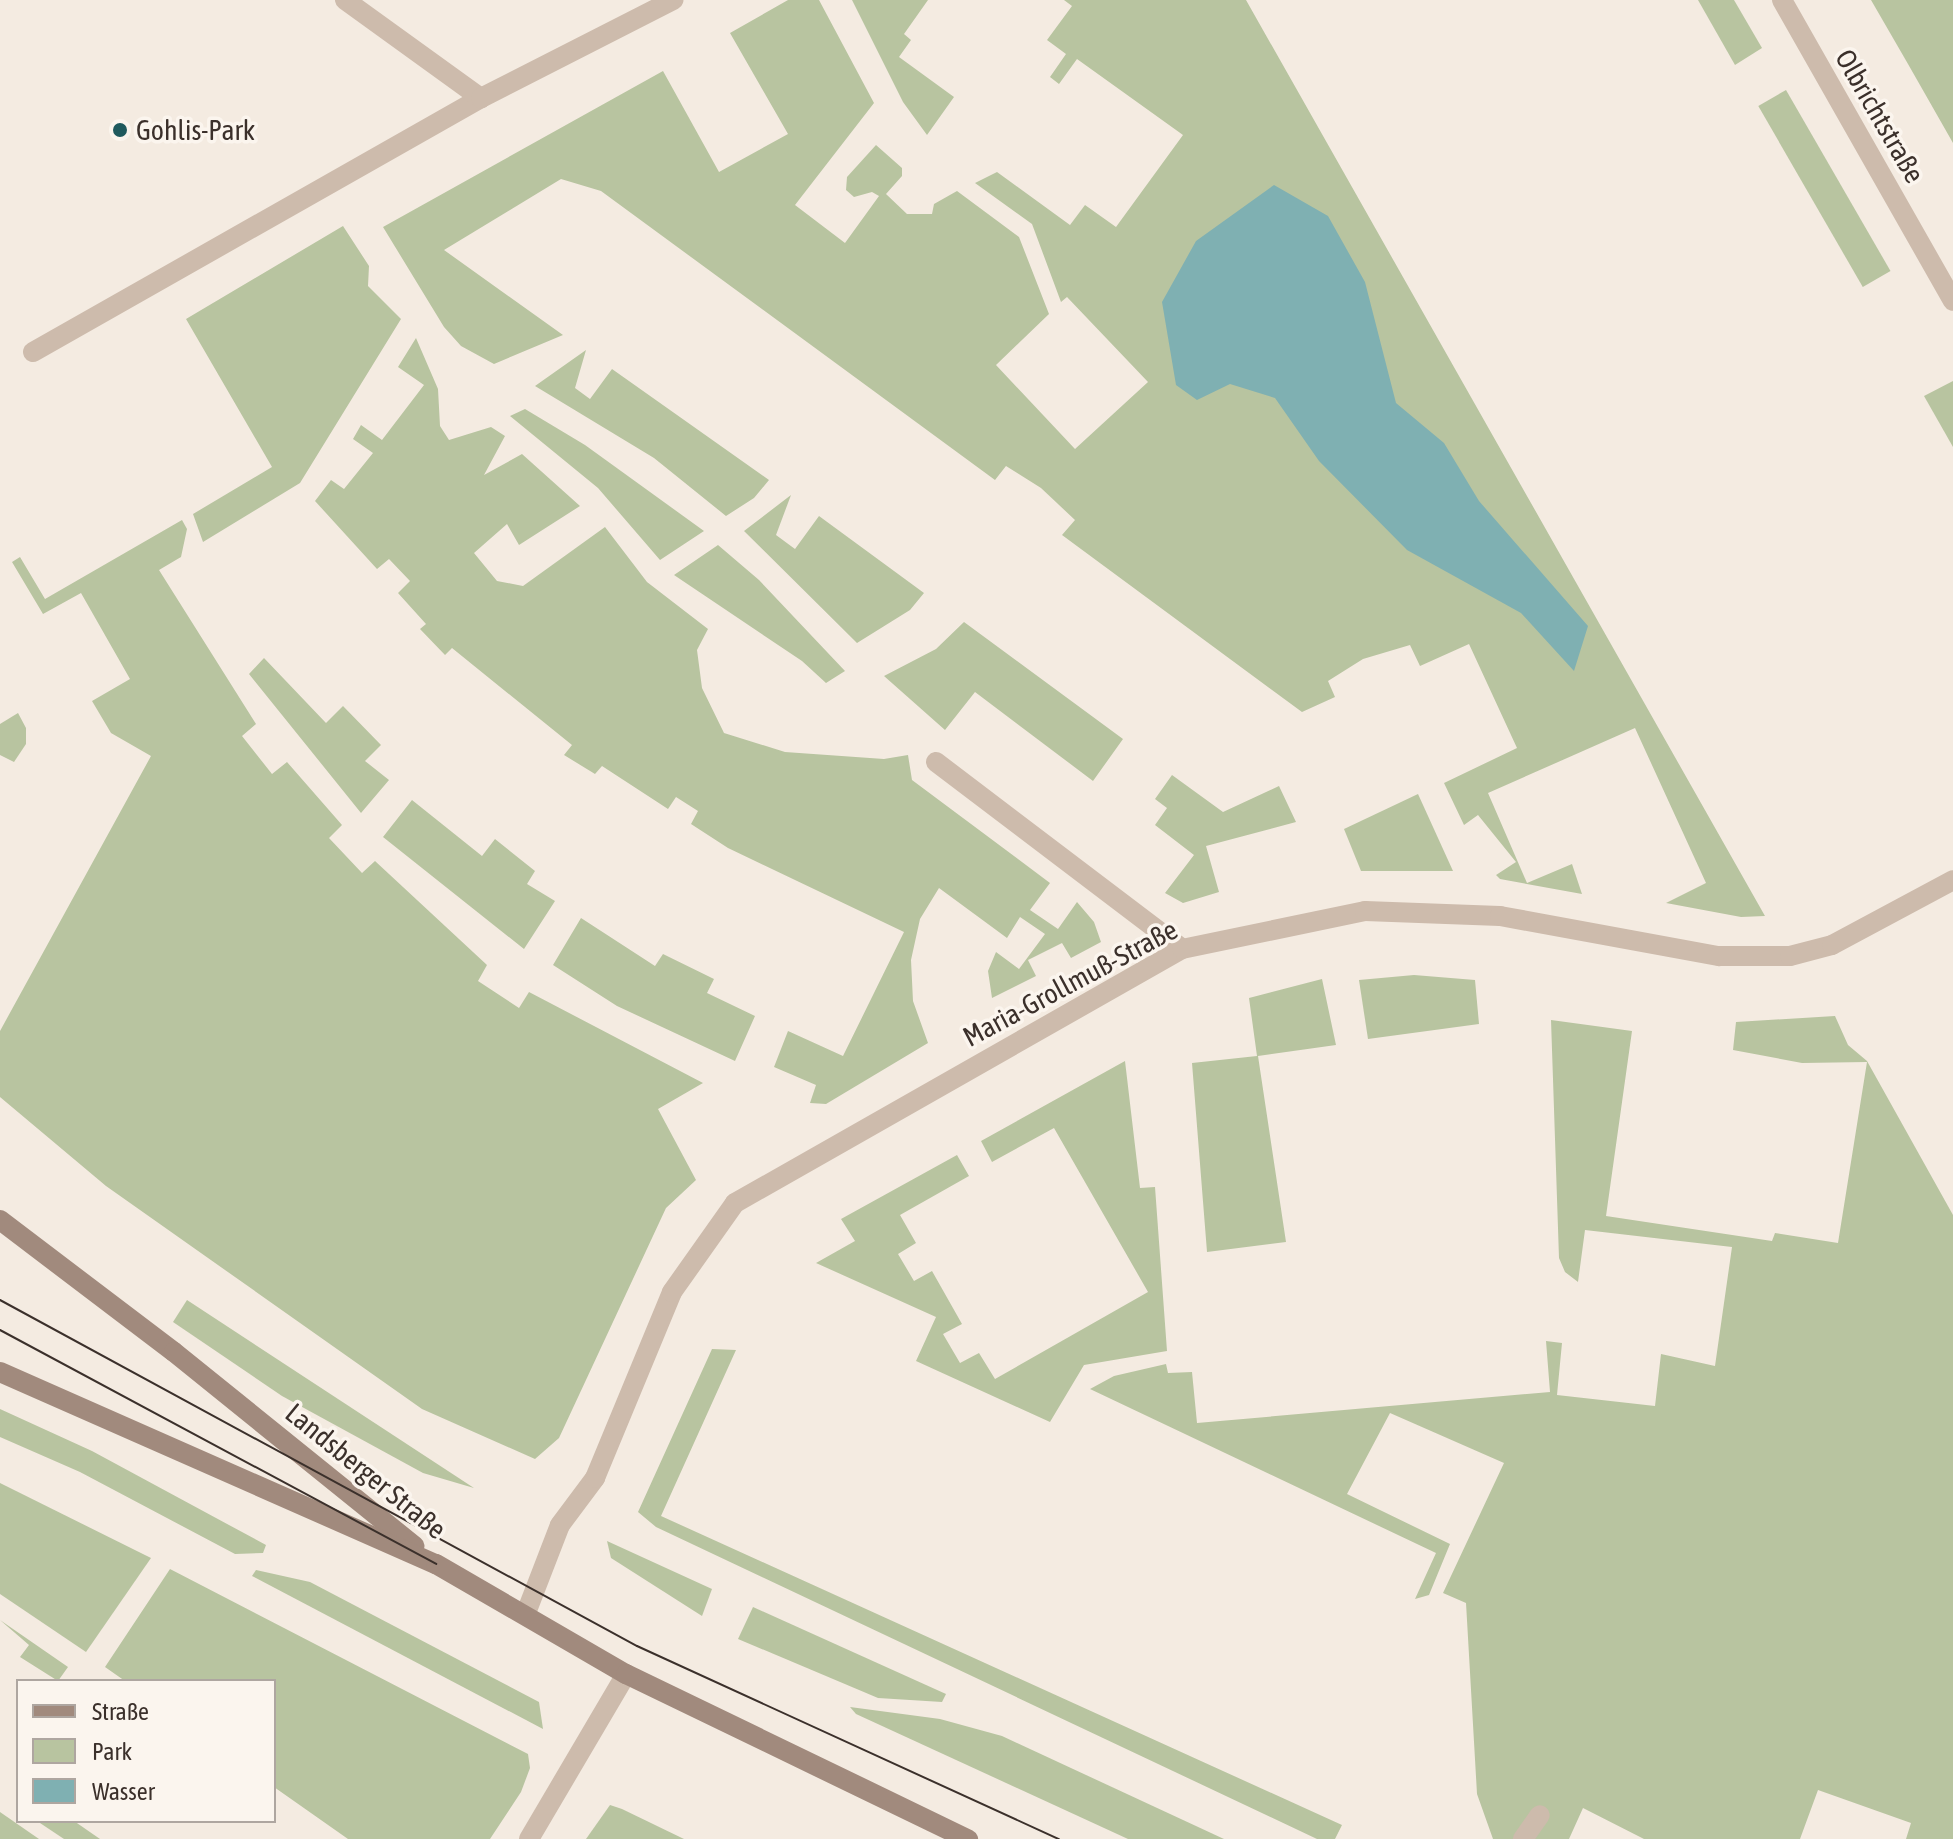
<!DOCTYPE html>
<html>
<head>
<meta charset="utf-8">
<style>
	body { margin:0 }
	#map { position:relative; width:1953px; height:1839px; overflow:hidden; background:#f4ebe1; font-family:"Asap Condensed",sans-serif }
	div>[style] { position:absolute }
	.green>* { inset:0; background:#b8c4a0; transform-origin:0 0 }
	.water>* { inset:0; background:#7fb0b2 }
	.lane>* { height:20px; margin:-10px; padding:0 10px; transform-origin:10px; border-radius:10px; background:#cdbbac }
	.street>* { height:20px; margin:-10px; padding:0 10px; transform-origin:10px; border-radius:10px; background:#cdbbac }
	.secondary>* { height:20px; margin:-10px; padding:0 10px; transform-origin:10px; border-radius:10px; background:#a18a7d }
	.tram>* { height:2px; margin:-1px; padding:0 1px; transform-origin:1px; border-radius:1px; background:#3b302b }
	.dots>* { width:22px; height:22px; translate:-50% -50%; box-sizing:border-box; border:4px solid #fbf5ee; border-radius:50% }
	span { translate:-50% -50%; white-space:nowrap; text-align:center; line-height:1.15; -webkit-text-stroke:7px #fbf5ee; paint-order:stroke }
	.street-label { font-size:28px; color:#3b302b }
	.poi-label { font-size:28px; color:#3b302b }
	.left { translate:0 -50%; text-align:left }
	.legend { position:absolute; left:16px; top:1679px; width:260px; height:144px; box-sizing:border-box; background:#fbf5ee; border:2px solid #aea6a0; margin:0; padding:10px 14px; list-style:none; font-size:24px; color:#3b302b }
	.legend li { display:flex; align-items:center; gap:16px; height:40px }
	.legend b { width:40px; border:2px solid #aea6a0 }
</style>
</head>
<body>
<div id="map">
	<div class="green">
		<i style="clip-path:polygon(788px 0,819px 0,874px 103px,795px 205px,845px 243px,879px 196px,872px 192px,854px 197px,846px 190px,847px 177px,876px 145px,902px 168px,902px 176px,886px 194px,907px 214px,932px 214px,934px 204px,957px 191px,1019px 237px,1049px 314px,996px 365px,1075px 449px,1148px 382px,1067px 297px,1061px 302px,1032px 224px,975px 183px,997px 172px,1070px 225px,1085px 205px,1116px 227px,1183px 135px,1077px 59px,1059px 84px,1050px 77px,1066px 54px,1047px 40px,1072px 6px,1064px 0,1246px 0,1765px 916px,1741px 917px,1666px 903px,1706px 883px,1635px 728px,1488px 793px,1527px 883px,1572px 864px,1582px 894px,1500px 879px,1496px 875px,1516px 862px,1478px 815px,1464px 825px,1444px 783px,1517px 748px,1469px 644px,1420px 666px,1410px 645px,1363px 659px,1328px 681px,1335px 697px,1302px 712px,1062px 535px,1075px 520px,1041px 488px,1006px 466px,995px 480px,601px 191px,561px 179px,444px 250px,563px 335px,494px 364px,461px 346px,444px 327px,383px 227px,663px 71px,719px 172px,788px 134px,730px 33px)"></i>
		<i style="clip-path:polygon(852px 0,928px 0,904px 34px,911px 40px,899px 57px,954px 97px,927px 135px,903px 102px)"></i>
		<i style="clip-path:polygon(1698px 0,1734px 0,1762px 48px,1735px 65px)"></i>
		<i style="clip-path:polygon(1871px 0,1953px 0,1953px 143px,1908px 64px)"></i>
		<i style="left:1786px;top:90px;width:209px;height:32px;rotate:60deg"></i>
		<i style="clip-path:polygon(343px 226px,369px 266px,368px 286px,401px 319px,300px 483px,203px 542px,193px 514px,272px 467px,186px 319px)"></i>
		<i style="clip-path:polygon(416px 338px,438px 389px,440px 426px,449px 440px,491px 427px,505px 436px,484px 475px,522px 454px,580px 506px,519px 545px,507px 524px,474px 553px,497px 581px,523px 586px,605px 527px,647px 582px,708px 629px,697px 650px,702px 688px,724px 733px,785px 752px,884px 759px,908px 755px,912px 780px,1050px 883px,1030px 910px,1058px 929px,1077px 902px,1094px 922px,1101px 942px,1071px 958px,1062px 943px,1028px 960px,1036px 976px,992px 998px,988px 971px,996px 952px,1019px 969px,1045px 934px,1020px 917px,1007px 938px,939px 888px,920px 919px,911px 960px,913px 1001px,928px 1043px,826px 1104px,810px 1103px,816px 1085px,774px 1067px,788px 1031px,843px 1056px,904px 932px,728px 848px,691px 824px,698px 811px,676px 797px,668px 809px,602px 766px,595px 774px,564px 755px,572px 745px,452px 648px,445px 655px,420px 629px,426px 624px,398px 593px,410px 581px,389px 559px,377px 569px,315px 501px,331px 480px,344px 489px,373px 453px,353px 439px,361px 425px,382px 440px,424px 385px,398px 367px)"></i>
		<i style="clip-path:polygon(586px 350px,575px 388px,590px 399px,612px 369px,769px 480px,754px 498px,726px 516px,654px 458px,535px 386px)"></i>
		<i style="clip-path:polygon(1953px 381px,1953px 447px,1924px 396px)"></i>
		<i style="clip-path:polygon(525px 409px,585px 445px,704px 531px,660px 560px,598px 488px,510px 416px)"></i>
		<i style="clip-path:polygon(791px 495px,776px 535px,795px 549px,819px 516px,924px 593px,910px 610px,857px 643px,744px 531px)"></i>
		<i style="clip-path:polygon(182px 520px,187px 529px,181px 557px,159px 570px,256px 724px,242px 736px,272px 774px,287px 762px,342px 825px,329px 838px,362px 873px,375px 861px,487px 965px,478px 981px,519px 1008px,529px 992px,703px 1083px,658px 1109px,696px 1180px,666px 1208px,559px 1438px,535px 1459px,422px 1409px,106px 1186px,0 1097px,0 1031px,151px 756px,111px 733px,92px 701px,130px 679px,81px 593px,43px 614px,12px 562px,20px 557px,45px 599px)"></i>
		<i style="clip-path:polygon(718px 545px,759px 580px,845px 671px,826px 683px,802px 661px,674px 575px)"></i>
		<i style="clip-path:polygon(964px 622px,1123px 739px,1093px 781px,975px 692px,945px 730px,884px 676px,936px 649px)"></i>
		<i style="clip-path:polygon(264px 658px,326px 723px,343px 706px,381px 745px,365px 761px,389px 780px,361px 813px,249px 674px)"></i>
		<i style="clip-path:polygon(18px 713px,26px 728px,26px 744px,14px 762px,0 755px,0 724px)"></i>
		<i style="clip-path:polygon(1172px 775px,1223px 812px,1279px 786px,1296px 822px,1206px 846px,1219px 892px,1183px 903px,1165px 893px,1194px 855px,1155px 825px,1167px 808px,1155px 799px)"></i>
		<i style="clip-path:polygon(1418px 794px,1453px 871px,1361px 871px,1344px 829px)"></i>
		<i style="clip-path:polygon(412px 800px,482px 856px,495px 839px,535px 871px,527px 884px,555px 901px,524px 949px,383px 837px)"></i>
		<i style="clip-path:polygon(581px 918px,655px 966px,663px 954px,714px 979px,707px 993px,755px 1016px,735px 1061px,617px 1006px,553px 965px)"></i>
		<i style="clip-path:polygon(1414px 975px,1475px 980px,1479px 1024px,1368px 1039px,1359px 980px)"></i>
		<i style="clip-path:polygon(1322px 979px,1336px 1045px,1258px 1056px,1286px 1242px,1207px 1252px,1192px 1063px,1257px 1056px,1249px 998px)"></i>
		<i style="clip-path:polygon(1835px 1016px,1848px 1045px,1867px 1061px,1953px 1215px,1953px 1839px,1906px 1839px,1911px 1823px,1818px 1790px,1800px 1839px,1644px 1839px,1583px 1808px,1569px 1839px,1493px 1839px,1477px 1794px,1466px 1603px,1443px 1593px,1504px 1463px,1390px 1413px,1347px 1494px,1450px 1544px,1429px 1595px,1415px 1599px,1436px 1553px,1090px 1389px,1114px 1376px,1166px 1364px,1168px 1373px,1192px 1372px,1197px 1423px,1550px 1392px,1546px 1341px,1562px 1343px,1557px 1395px,1655px 1406px,1661px 1354px,1715px 1366px,1732px 1247px,1585px 1230px,1578px 1282px,1565px 1272px,1559px 1258px,1551px 1020px,1632px 1031px,1606px 1216px,1772px 1241px,1775px 1233px,1838px 1243px,1867px 1062px,1802px 1063px,1733px 1050px,1736px 1022px)"></i>
		<i style="clip-path:polygon(1125px 1061px,1140px 1188px,1155px 1187px,1167px 1351px,1084px 1365px,1050px 1422px,916px 1361px,936px 1317px,816px 1263px,855px 1241px,841px 1219px,957px 1155px,969px 1176px,900px 1215px,916px 1243px,898px 1254px,914px 1281px,932px 1271px,962px 1324px,943px 1334px,960px 1363px,979px 1353px,995px 1379px,1148px 1292px,1054px 1128px,992px 1162px,981px 1141px)"></i>
		<i style="clip-path:polygon(187px 1300px,474px 1488px,423px 1473px,282px 1396px,173px 1322px)"></i>
		<i style="clip-path:polygon(712px 1349px,736px 1350px,661px 1516px,1342px 1825px,1335px 1839px,1317px 1839px,656px 1527px,638px 1512px)"></i>
		<i style="clip-path:polygon(0 1409px,92px 1451px,266px 1545px,263px 1553px,235px 1554px,80px 1472px,0 1437px)"></i>
		<i style="clip-path:polygon(0 1483px,151px 1558px,86px 1652px,0 1594px)"></i>
		<i style="clip-path:polygon(607px 1541px,712px 1589px,702px 1616px,611px 1558px)"></i>
		<i style="clip-path:polygon(170px 1569px,528px 1754px,530px 1768px,521px 1792px,490px 1839px,348px 1839px,274px 1787px,274px 1681px,125px 1681px,105px 1667px)"></i>
		<i style="clip-path:polygon(256px 1570px,310px 1582px,539px 1702px,543px 1729px,252px 1576px)"></i>
		<i style="clip-path:polygon(753px 1607px,946px 1694px,942px 1702px,878px 1698px,738px 1639px)"></i>
		<i style="clip-path:polygon(0 1620px,68px 1667px,58px 1681px,20px 1657px,29px 1645px)"></i>
		<i style="clip-path:polygon(850px 1707px,940px 1719px,1002px 1736px,1224px 1839px,1128px 1839px,856px 1714px)"></i>
		<i style="clip-path:polygon(610px 1805px,622px 1809px,684px 1839px,586px 1839px)"></i>
		<i style="clip-path:polygon(0 1812px,39px 1839px,0 1839px)"></i>
		<i style="clip-path:polygon(37px 1821px,74px 1821px,100px 1839px,64px 1839px)"></i>
	</div>
	<div class="water">
		<i style="clip-path:polygon(1274px 185px,1328px 216px,1365px 282px,1396px 403px,1444px 443px,1479px 501px,1588px 626px,1574px 671px,1521px 613px,1407px 550px,1319px 461px,1275px 398px,1230px 384px,1197px 400px,1176px 385px,1162px 302px,1196px 241px)"></i>
	</div>
	<div class="lane">
		<i style="left:33px;top:352px;width:515px;rotate:-29.55deg"></i>
		<i style="left:936px;top:762px;width:309px;rotate:37.2deg"></i>
		<i style="left:1523px;top:1839px;width:29px;rotate:-55deg"></i>
	</div>
	<div class="street">
		<i style="left:345px;top:0;width:168px;rotate:35.8deg"></i>
		<i style="left:481px;top:98px;width:216px;rotate:-27deg"></i>
		<i style="left:1782px;top:0;width:346px;rotate:60.4deg"></i>
		<i style="left:526px;top:1613px;width:94px;rotate:-68.9deg"></i>
		<i style="left:560px;top:1525px;width:59px;rotate:-53.3deg"></i>
		<i style="left:595px;top:1478px;width:201px;rotate:-67.5deg"></i>
		<i style="left:672px;top:1292px;width:109px;rotate:-54.7deg"></i>
		<i style="left:735px;top:1203px;width:514px;rotate:-29.61deg"></i>
		<i style="left:1182px;top:949px;width:187px;rotate:-11.7deg"></i>
		<i style="left:1365px;top:911px;width:135px;rotate:2.1deg"></i>
		<i style="left:1500px;top:916px;width:223px;rotate:10.4deg"></i>
		<i style="left:1719px;top:956px;width:71px"></i>
		<i style="left:1790px;top:956px;width:43px;rotate:-14.7deg"></i>
		<i style="left:1832px;top:945px;width:137px;rotate:-28.2deg"></i>
		<i style="left:529px;top:1839px;width:191px;rotate:-59.5deg"></i>
	</div>
	<div class="secondary">
		<i style="left:0;top:1220px;width:218px;rotate:37.2deg"></i>
		<i style="left:174px;top:1352px;width:309px;rotate:38.9deg"></i>
		<i style="left:0;top:1372px;width:476px;rotate:23.8deg"></i>
		<i style="left:436px;top:1564px;width:220px;rotate:30.1deg"></i>
		<i style="left:626px;top:1674px;width:380px;rotate:25.8deg"></i>
	</div>
	<div class="tram">
		<i style="left:0;top:1300px;width:725px;rotate:28.51deg"></i>
		<i style="left:637px;top:1646px;width:464px;rotate:24.6deg"></i>
		<i style="left:0;top:1330px;width:495px;rotate:28.2deg"></i>
	</div>
	<div class="dots">
		<i style="left:120px;top:130px;background:#1f5a5e"></i>
	</div>
	<div class="street-label">
		<span style="left:1880px;top:116px;rotate:60deg">Olbrichtstraße</span>
		<span style="left:1070px;top:983px;rotate:-28deg">Maria-Grollmuß-Straße</span>
		<span style="left:366px;top:1471px;rotate:39deg">Landsberger Straße</span>
	</div>
	<div class="poi-label">
		<span class="left" style="left:136px;top:130px">Gohlis-Park</span>
	</div>
	<ul class="legend">
	<li><b style="height:10px;background:#a18a7d"></b>Straße</li>
	<li><b style="height:22px;background:#b8c4a0"></b>Park</li>
	<li><b style="height:22px;background:#7fb0b2"></b>Wasser</li>
	</ul>
</div>
</body>
</html>
